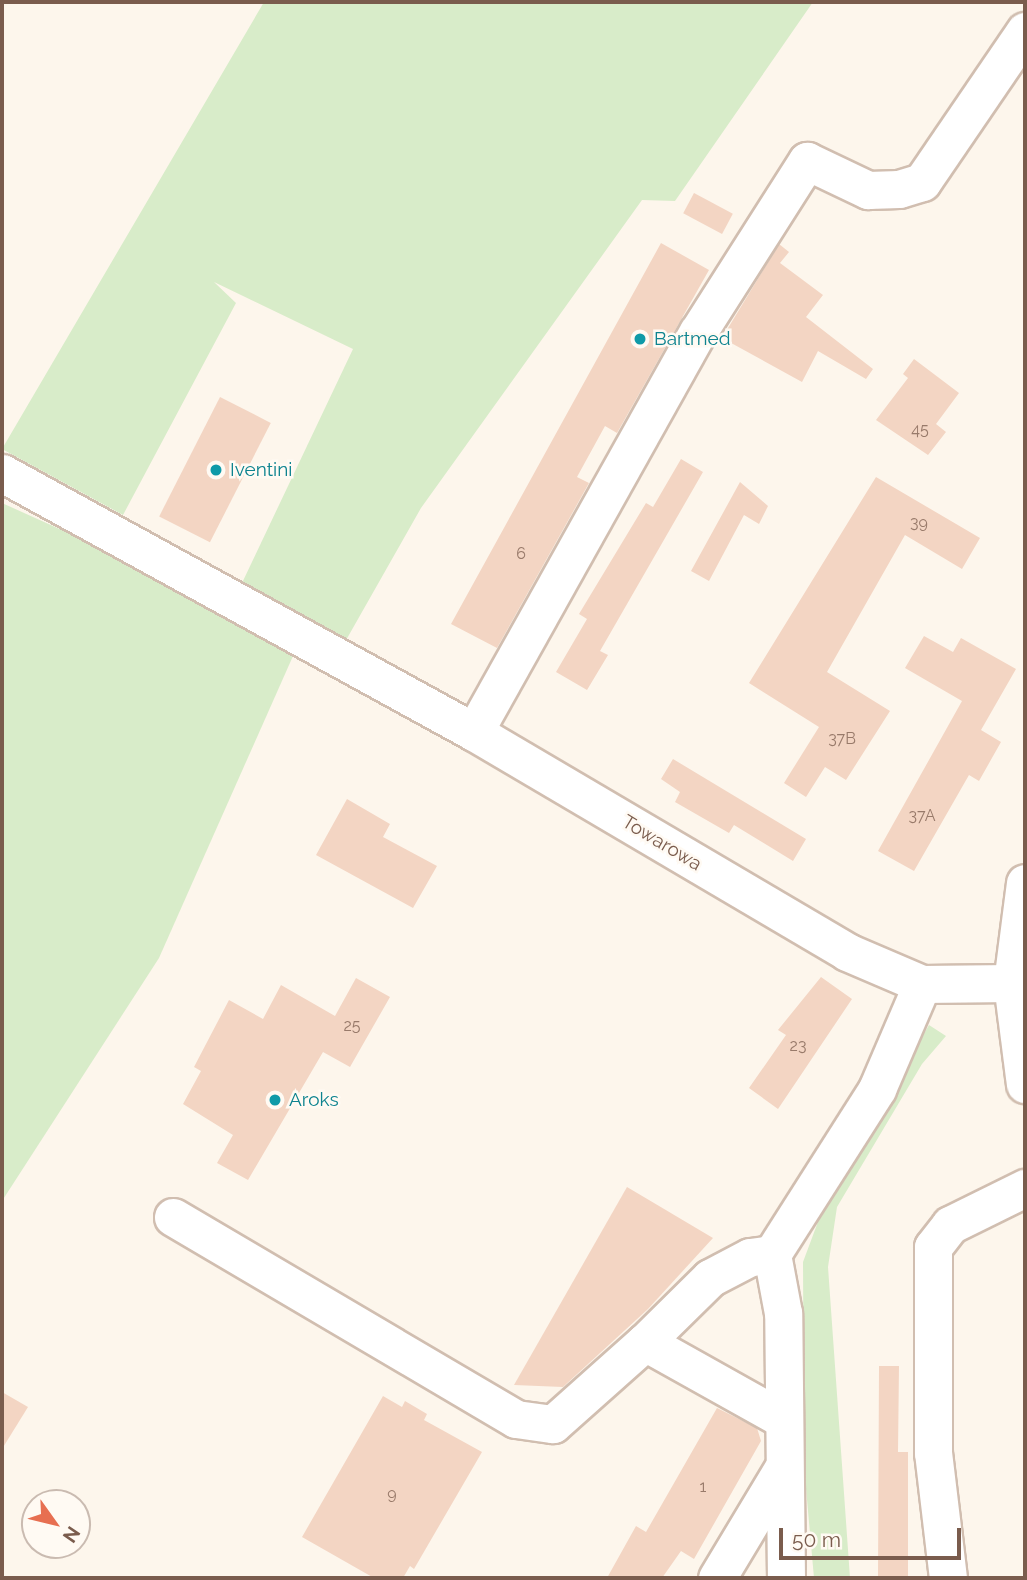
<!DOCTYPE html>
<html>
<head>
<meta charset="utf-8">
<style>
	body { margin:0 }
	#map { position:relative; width:1027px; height:1580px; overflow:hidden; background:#fdf6ec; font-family:Raleway,sans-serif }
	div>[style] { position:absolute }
	.green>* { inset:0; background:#d8ecc9 }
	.building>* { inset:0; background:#f3d5c3; transform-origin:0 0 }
	.roads { filter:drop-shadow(2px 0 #d1beb0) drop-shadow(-2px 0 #d1beb0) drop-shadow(0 2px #d1beb0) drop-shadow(0 -2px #d1beb0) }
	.minor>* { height:37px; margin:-18.5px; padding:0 18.5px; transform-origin:18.5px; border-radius:18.5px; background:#fff }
	.dots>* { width:19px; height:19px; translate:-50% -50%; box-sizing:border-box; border:4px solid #fffaf3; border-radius:50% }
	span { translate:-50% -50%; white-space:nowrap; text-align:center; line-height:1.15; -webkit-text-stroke:5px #fffaf3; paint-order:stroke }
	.number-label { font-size:16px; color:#987a6a }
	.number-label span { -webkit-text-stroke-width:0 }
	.culture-label { font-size:19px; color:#0d838f }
	.left { translate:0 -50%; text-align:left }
	.street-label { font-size:19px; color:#7a5c4d }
	.frame { position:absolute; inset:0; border:4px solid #7a5c4d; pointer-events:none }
	.north { position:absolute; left:21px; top:1489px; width:70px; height:70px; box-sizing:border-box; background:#fffaf3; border:2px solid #cabbb1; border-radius:50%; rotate:124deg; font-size:19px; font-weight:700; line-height:28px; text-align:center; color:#7a5c4d }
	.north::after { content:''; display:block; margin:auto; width:24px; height:32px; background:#e76f51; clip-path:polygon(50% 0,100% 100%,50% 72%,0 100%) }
	.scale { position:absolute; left:779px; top:1528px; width:182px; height:32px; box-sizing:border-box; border:4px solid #7a5c4d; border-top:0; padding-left:9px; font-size:21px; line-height:24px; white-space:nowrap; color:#7a5c4d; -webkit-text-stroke:5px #fffaf3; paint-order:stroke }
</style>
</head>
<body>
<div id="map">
	<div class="green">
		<i style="clip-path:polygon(264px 2px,813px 2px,675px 201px,642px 200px,421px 508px,341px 649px,242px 583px,353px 349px,214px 282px,236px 303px,123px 515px,2px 449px)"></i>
		<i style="clip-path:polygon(2px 503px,301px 638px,159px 958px,2px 1201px)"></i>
		<i style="clip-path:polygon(929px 1025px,946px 1036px,922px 1064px,837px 1207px,828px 1267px,850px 1578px,814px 1578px,804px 1466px,803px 1262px,822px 1211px)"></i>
	</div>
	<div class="building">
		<i style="left:694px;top:193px;width:44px;height:23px;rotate:28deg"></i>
		<i style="clip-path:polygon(661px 243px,709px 270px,617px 433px,605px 426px,577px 477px,589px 483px,497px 648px,451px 624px)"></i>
		<i style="clip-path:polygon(779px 244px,789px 252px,780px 263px,823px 295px,806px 317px,873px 369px,866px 379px,818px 351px,802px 382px,722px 338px)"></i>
		<i style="clip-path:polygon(914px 359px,959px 393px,936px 424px,946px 432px,928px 455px,876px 420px,908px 378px,903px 374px)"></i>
		<i style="left:220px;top:397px;width:57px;height:134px;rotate:27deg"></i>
		<i style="clip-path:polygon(681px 459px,703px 472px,600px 651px,608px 655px,587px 690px,556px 672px,587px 619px,579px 614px,646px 503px,653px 507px)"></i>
		<i style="clip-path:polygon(876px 477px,980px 538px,962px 569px,905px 535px,827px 672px,890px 711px,846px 780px,825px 767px,806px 797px,784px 783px,819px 727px,749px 683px)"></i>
		<i style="clip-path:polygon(740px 482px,768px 506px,759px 524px,744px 515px,709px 581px,691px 571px)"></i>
		<i style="clip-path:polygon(924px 636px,953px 652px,961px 638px,1016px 669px,981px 730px,1001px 742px,979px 781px,969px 775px,914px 871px,878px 851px,962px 701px,905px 668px)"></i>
		<i style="clip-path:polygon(673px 759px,806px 839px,793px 861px,734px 825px,729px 833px,675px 802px,680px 792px,661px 779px)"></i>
		<i style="clip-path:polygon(347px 799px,390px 824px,383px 837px,437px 866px,413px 908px,316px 855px)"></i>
		<i style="clip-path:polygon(821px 977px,852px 999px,778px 1109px,749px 1088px,786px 1035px,778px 1030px)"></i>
		<i style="clip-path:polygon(356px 978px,390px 997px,350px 1067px,323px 1052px,248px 1180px,217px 1163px,233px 1135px,183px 1104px,201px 1071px,194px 1067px,229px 1000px,263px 1019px,281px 985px,335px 1016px)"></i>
		<i style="clip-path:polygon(627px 1187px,713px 1238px,648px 1309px,563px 1387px,514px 1385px)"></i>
		<i style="clip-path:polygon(879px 1366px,899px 1366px,898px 1452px,908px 1452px,908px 1578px,878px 1578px)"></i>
		<i style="clip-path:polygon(2px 1392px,28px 1407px,2px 1449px)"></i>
		<i style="clip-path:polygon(383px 1396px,402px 1407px,405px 1401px,427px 1414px,424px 1420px,482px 1452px,414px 1569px,410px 1566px,403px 1578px,374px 1578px,302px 1537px)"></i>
		<i style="clip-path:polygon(717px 1408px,757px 1428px,761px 1441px,694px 1559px,681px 1551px,662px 1578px,607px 1578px,636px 1526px,646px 1532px)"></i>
	</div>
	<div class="roads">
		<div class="minor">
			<i style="left:2px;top:473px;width:538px;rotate:28.75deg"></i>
			<i style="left:474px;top:732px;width:433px;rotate:30.5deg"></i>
			<i style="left:847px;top:952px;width:82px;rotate:23.1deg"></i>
			<i style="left:922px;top:984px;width:90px;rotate:-0.6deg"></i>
			<i style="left:474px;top:732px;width:458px;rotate:-60.8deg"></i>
			<i style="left:698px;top:332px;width:203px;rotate:-57.5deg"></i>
			<i style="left:807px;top:161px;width:68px;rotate:25.4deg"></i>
			<i style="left:868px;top:190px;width:31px;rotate:-2deg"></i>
			<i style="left:899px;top:189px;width:24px;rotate:-17deg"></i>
			<i style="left:922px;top:182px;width:183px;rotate:-55.7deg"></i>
			<i style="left:1025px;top:883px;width:101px;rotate:97.4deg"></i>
			<i style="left:1012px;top:983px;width:102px;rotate:82.7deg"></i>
			<i style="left:173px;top:1217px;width:398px;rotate:30.5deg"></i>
			<i style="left:516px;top:1419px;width:37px;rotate:8deg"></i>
			<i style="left:553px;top:1424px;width:123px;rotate:-41.7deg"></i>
			<i style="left:772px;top:1254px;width:22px;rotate:172deg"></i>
			<i style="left:750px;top:1257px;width:45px;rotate:152.3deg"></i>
			<i style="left:710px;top:1278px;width:91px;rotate:135.4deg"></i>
			<i style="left:645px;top:1342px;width:158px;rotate:29.2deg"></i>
			<i style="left:717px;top:1578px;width:126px;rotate:-59deg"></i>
			<i style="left:786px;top:1578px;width:265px;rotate:-90.6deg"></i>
			<i style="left:783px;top:1313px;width:60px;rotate:-100.6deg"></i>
			<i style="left:772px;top:1254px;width:196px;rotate:-57.5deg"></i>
			<i style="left:877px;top:1089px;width:114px;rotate:-66.8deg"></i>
			<i style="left:948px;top:1578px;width:126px;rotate:-96.8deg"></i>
			<i style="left:933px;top:1453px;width:206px;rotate:-90deg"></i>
			<i style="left:933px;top:1247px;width:28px;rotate:-52deg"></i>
			<i style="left:950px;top:1225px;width:84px;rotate:-26.3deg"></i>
		</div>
	</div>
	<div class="dots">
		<i style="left:640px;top:339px;background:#0f9aa8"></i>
		<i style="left:216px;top:470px;background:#0f9aa8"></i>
		<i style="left:275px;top:1100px;background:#0f9aa8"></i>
	</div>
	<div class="number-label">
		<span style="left:920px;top:430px">45</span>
		<span style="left:919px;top:523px">39</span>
		<span style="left:521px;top:554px">6</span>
		<span style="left:842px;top:739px">37B</span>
		<span style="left:922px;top:816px">37A</span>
		<span style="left:352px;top:1026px">25</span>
		<span style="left:798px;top:1046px">23</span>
		<span style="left:703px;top:1487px">1</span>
		<span style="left:392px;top:1494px">9</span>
	</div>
	<div class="culture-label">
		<span class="left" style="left:654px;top:339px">Bartmed</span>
		<span class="left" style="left:230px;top:470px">Iventini</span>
		<span class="left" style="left:289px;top:1100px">Aroks</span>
	</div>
	<div class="street-label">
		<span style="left:662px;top:843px;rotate:31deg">Towarowa</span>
	</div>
	<div class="frame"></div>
	<div class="north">N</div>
	<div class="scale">50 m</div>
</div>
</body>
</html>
